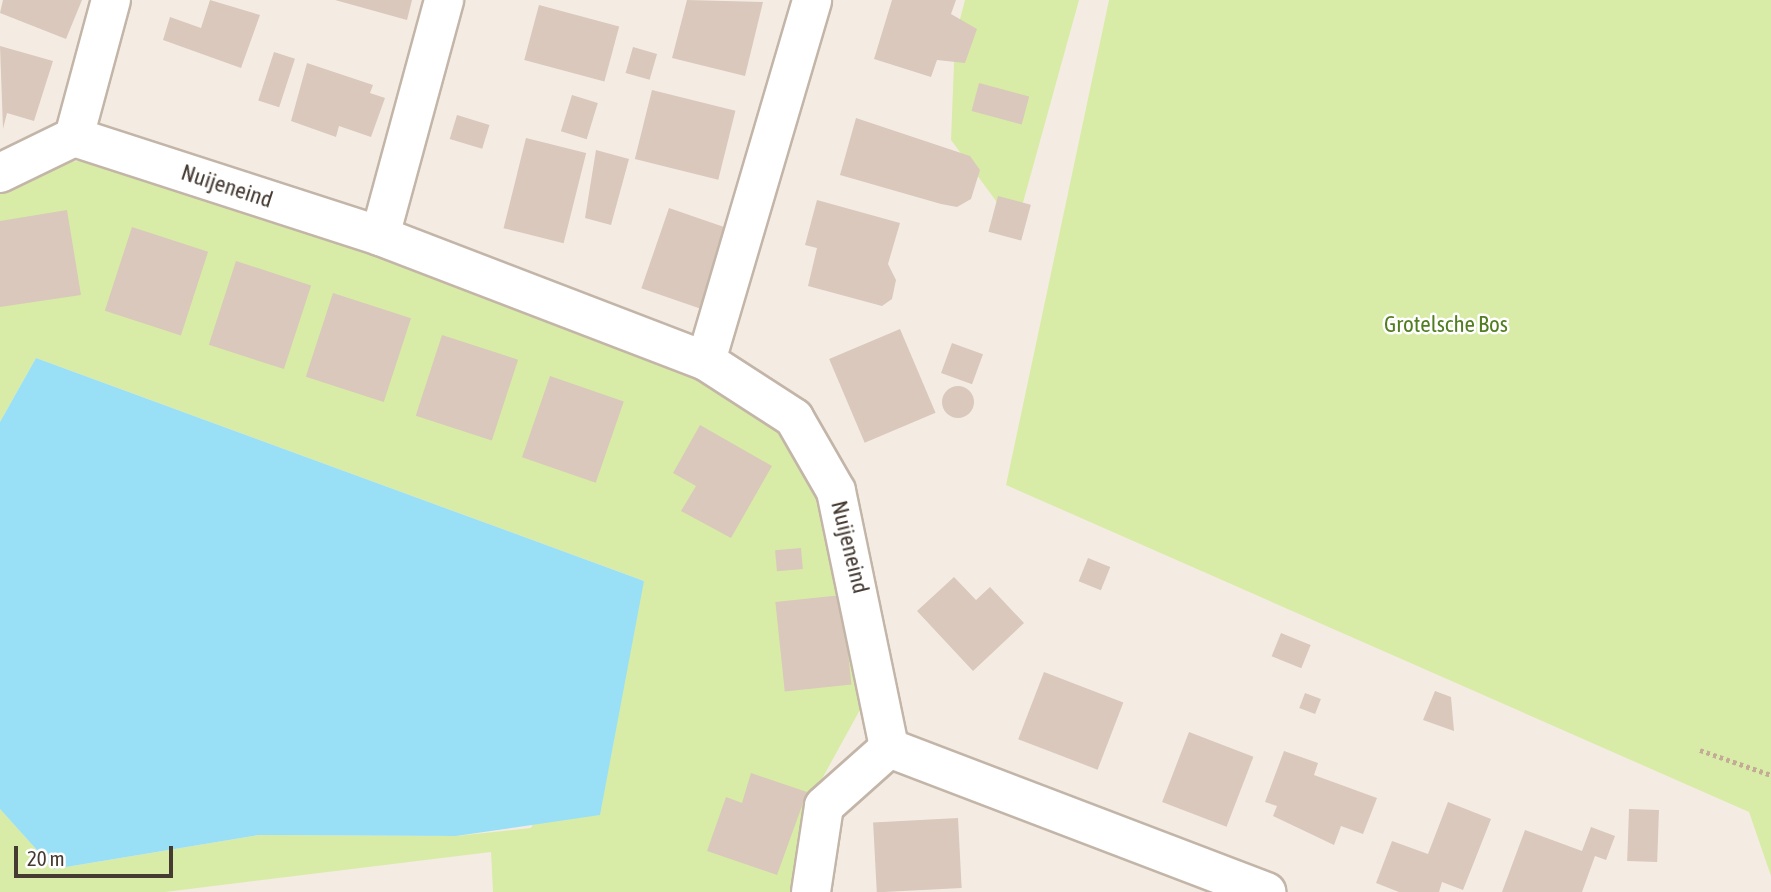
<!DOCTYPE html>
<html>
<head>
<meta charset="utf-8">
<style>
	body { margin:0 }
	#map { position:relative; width:1771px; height:892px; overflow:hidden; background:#f4ece3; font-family:"Asap Condensed",sans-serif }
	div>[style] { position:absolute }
	.green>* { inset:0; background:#d8eca7 }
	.water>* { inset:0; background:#99e0f7 }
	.building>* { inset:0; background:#d9c8bb; transform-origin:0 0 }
	.round { border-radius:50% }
	.path>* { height:4.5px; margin-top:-2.25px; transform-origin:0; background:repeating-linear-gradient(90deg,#c3ab95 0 3.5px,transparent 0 7px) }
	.roads { filter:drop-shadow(2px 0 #c3b5a8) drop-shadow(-2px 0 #c3b5a8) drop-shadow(0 2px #c3b5a8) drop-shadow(0 -2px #c3b5a8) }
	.minor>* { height:38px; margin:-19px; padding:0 19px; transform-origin:19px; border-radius:19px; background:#fff }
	span { translate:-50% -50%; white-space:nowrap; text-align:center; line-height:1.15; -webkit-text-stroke:5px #fff; paint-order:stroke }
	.street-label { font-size:23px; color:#463b33 }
	.park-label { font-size:23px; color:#527d21 }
	.scale { position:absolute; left:14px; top:846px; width:159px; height:32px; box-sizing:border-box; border:4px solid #463b33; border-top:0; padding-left:9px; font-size:21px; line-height:24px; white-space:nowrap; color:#463b33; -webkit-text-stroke:5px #fff; paint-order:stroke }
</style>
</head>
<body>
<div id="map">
	<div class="green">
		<i style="clip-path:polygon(965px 0,1079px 0,1016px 228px,951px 140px,955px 38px)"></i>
		<i style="clip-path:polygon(1109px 0,1771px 0,1771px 876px,1749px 812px,1006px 485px)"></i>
		<i style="clip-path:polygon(114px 159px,726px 373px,812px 464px,861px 708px,823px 777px,799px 892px,493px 892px,491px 852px,165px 892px,0 892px,0 809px,54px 869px,259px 835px,456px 836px,531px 828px,644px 581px,36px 358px,0 422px,0 184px,63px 162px)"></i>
	</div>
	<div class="water">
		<i style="clip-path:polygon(36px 358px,644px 581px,600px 815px,456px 836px,259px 835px,54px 869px,0 809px,0 422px)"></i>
	</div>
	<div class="building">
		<i style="clip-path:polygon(3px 0,82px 0,66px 39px,0 13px)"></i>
		<i style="clip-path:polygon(210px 0,260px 15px,241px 68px,163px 40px,170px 17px,201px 28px)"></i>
		<i style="clip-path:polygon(335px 0,412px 0,407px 20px)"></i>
		<i style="clip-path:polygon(687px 0,763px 2px,745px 76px,672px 58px)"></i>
		<i style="clip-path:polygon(892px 0,956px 0,951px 14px,977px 29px,965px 63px,937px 60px,931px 77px,874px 59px)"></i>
		<i style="left:539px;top:5px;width:83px;height:57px;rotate:15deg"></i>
		<i style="clip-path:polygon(0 46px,53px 61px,34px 121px,7px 113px,3px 129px)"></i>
		<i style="left:633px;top:47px;width:25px;height:27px;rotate:16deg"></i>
		<i style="left:274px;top:52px;width:22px;height:51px;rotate:18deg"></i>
		<i style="clip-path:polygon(307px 63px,373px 85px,370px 93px,385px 98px,371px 137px,339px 126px,336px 137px,291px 121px)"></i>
		<i style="left:979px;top:83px;width:52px;height:29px;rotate:15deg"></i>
		<i style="left:652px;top:90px;width:86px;height:71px;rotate:14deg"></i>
		<i style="left:572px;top:95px;width:27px;height:38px;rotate:17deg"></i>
		<i style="left:457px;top:115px;width:34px;height:25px;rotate:17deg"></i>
		<i style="clip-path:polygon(856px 118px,970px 156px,980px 170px,971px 199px,957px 207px,941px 204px,840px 175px)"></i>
		<i style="left:526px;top:138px;width:62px;height:93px;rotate:14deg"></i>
		<i style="clip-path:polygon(596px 150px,629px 159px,611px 225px,585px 218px)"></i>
		<i style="left:998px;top:196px;width:34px;height:37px;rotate:15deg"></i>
		<i style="clip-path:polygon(817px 200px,900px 223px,888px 264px,896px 280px,892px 299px,882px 306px,808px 286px,817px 248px,805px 245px)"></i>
		<i style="left:669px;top:208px;width:62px;height:85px;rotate:19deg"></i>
		<i style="clip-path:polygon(67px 210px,81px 295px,0 307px,0 221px)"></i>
		<i style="left:132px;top:227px;width:80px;height:88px;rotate:18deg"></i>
		<i style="left:236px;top:261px;width:79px;height:88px;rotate:18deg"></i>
		<i style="left:333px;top:293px;width:82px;height:88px;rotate:18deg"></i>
		<i style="left:900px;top:329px;width:91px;height:77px;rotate:67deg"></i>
		<i style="left:442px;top:335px;width:80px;height:85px;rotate:18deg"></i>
		<i style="left:952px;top:343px;width:33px;height:32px;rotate:20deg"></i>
		<i style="left:550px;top:376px;width:78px;height:86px;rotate:19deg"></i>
		<i class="round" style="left:942px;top:386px;width:32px;height:32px"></i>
		<i style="clip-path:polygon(700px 425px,772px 466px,731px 538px,681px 511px,696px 486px,673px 473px)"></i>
		<i style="left:801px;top:548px;width:21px;height:26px;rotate:85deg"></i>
		<i style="left:1088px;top:558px;width:24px;height:25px;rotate:22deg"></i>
		<i style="clip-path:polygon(954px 577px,976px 600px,990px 587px,1024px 623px,973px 671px,917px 611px)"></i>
		<i style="left:842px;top:595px;width:90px;height:67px;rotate:84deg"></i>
		<i style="left:1281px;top:633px;width:32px;height:25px;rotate:22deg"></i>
		<i style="left:1044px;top:672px;width:85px;height:72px;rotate:21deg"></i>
		<i style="clip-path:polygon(1435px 691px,1451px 697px,1454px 731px,1423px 720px)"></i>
		<i style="left:1305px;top:693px;width:17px;height:16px;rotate:21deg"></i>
		<i style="left:1189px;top:732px;width:69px;height:75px;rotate:21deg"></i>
		<i style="clip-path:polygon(1284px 751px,1318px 763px,1314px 775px,1377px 798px,1363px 834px,1341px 826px,1334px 845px,1273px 816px,1277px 806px,1265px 802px)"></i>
		<i style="clip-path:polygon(751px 773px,807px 792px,777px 875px,707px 851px,726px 797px,742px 803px)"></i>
		<i style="clip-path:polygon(1448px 802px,1491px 819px,1463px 890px,1442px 882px,1439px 892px,1399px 892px,1376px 883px,1392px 841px,1428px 854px)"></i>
		<i style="left:1629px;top:809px;width:30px;height:52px;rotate:2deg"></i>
		<i style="left:958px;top:818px;width:70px;height:85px;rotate:87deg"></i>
		<i style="clip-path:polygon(1591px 827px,1615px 836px,1606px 860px,1595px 856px,1582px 892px,1502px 892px,1525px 830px,1582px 851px)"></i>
	</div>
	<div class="path">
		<i style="left:1700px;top:750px;width:75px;rotate:19.4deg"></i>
	</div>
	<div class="roads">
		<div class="minor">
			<i style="left:74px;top:137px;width:142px;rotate:-74.9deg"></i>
			<i style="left:0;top:173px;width:82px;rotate:-25.9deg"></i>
			<i style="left:74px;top:137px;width:322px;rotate:17.9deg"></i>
			<i style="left:380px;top:236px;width:349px;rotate:21deg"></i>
			<i style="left:706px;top:361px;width:105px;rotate:32.9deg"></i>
			<i style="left:794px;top:418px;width:84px;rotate:60.1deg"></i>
			<i style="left:836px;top:491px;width:262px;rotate:78.3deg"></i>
			<i style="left:380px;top:236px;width:245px;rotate:-74.8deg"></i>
			<i style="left:706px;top:361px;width:376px;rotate:-73.6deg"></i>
			<i style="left:889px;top:748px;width:404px;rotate:20.9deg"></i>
			<i style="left:811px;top:892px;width:87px;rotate:-81.4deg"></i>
			<i style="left:824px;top:806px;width:87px;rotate:-41.7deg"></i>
		</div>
	</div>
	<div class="street-label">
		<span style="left:227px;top:186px;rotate:18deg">Nuijeneind</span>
		<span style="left:850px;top:547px;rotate:76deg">Nuijeneind</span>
	</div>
	<div class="park-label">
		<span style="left:1446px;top:324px">Grotelsche Bos</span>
	</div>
	<div class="scale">20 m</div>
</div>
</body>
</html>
